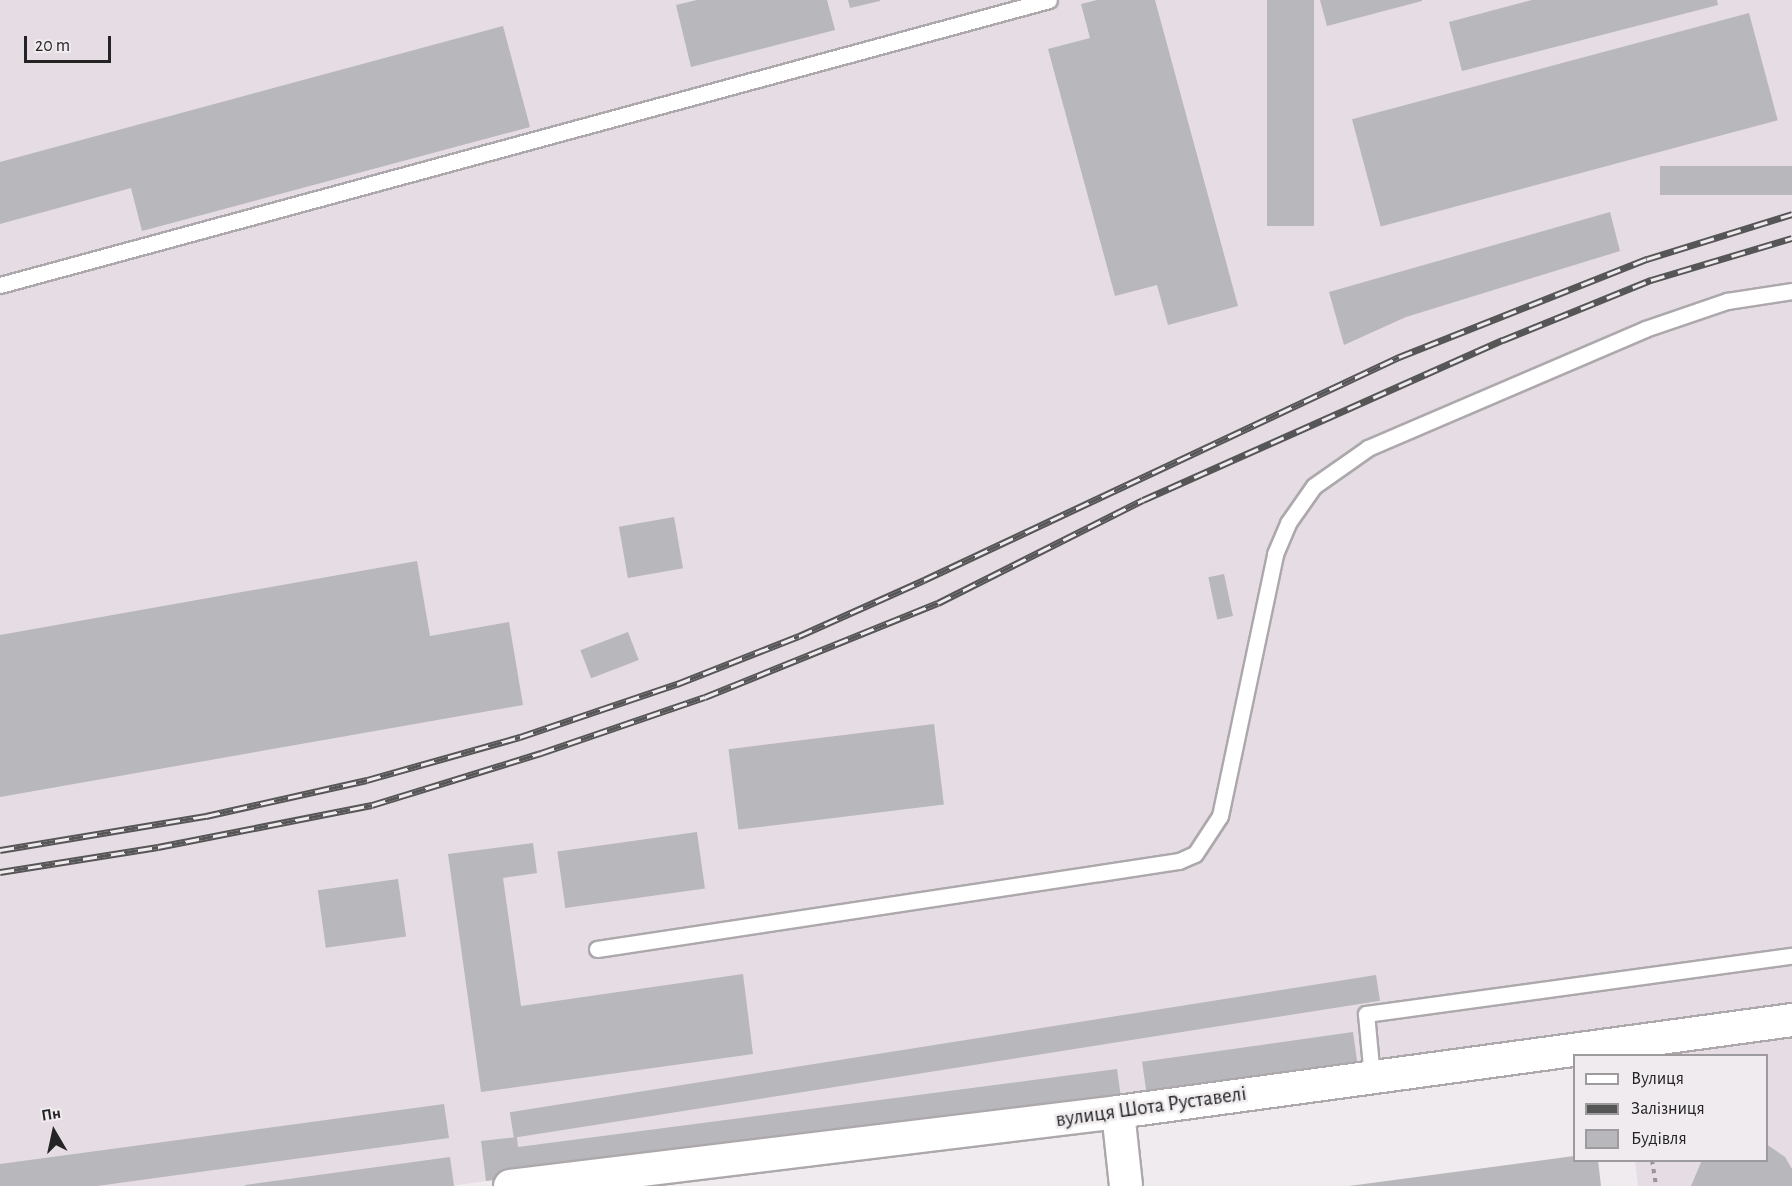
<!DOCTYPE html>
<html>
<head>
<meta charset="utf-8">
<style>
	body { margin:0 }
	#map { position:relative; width:1792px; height:1186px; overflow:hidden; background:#efebee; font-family:"Alegreya Sans",sans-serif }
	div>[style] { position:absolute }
	.built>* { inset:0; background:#e6dce4 }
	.building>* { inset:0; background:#b8b7bb; transform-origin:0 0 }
	.path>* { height:4px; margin-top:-2px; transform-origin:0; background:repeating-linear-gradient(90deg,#989598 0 4.5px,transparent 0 9px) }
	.roads { filter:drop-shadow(2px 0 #aca8ab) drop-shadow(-2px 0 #aca8ab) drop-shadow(0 2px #aca8ab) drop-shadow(0 -2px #aca8ab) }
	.service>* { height:15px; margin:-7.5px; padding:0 7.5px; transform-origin:7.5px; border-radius:7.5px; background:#fff }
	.minor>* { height:32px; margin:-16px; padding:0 16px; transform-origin:16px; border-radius:16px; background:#fff }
	.rail>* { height:7px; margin-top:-3.5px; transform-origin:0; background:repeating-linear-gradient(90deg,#efebee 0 14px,#575657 0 28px); box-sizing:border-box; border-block:2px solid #575657 }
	span { translate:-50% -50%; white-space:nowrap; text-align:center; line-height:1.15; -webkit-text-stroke:5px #efebee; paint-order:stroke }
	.street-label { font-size:21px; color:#252425 }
	.legend { position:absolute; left:1573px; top:1054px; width:195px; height:108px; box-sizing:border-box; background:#efebee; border:2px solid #9e9b9e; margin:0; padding:8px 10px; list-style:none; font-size:18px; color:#252425 }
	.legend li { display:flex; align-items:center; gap:12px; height:30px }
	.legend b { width:30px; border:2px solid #9e9b9e }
	.north { position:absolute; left:24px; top:1102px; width:60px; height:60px; -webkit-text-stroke:4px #efebee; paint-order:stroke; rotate:351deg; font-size:16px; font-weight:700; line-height:24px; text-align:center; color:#252425 }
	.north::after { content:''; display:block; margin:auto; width:21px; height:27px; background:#252425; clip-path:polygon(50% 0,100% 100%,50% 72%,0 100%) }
	.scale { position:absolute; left:24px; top:36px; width:87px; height:27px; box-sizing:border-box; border:3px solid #252425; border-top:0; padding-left:8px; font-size:18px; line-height:21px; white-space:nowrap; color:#252425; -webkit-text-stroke:4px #efebee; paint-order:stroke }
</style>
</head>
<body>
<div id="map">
	<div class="built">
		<i style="clip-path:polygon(0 0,1792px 0,1792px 1002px,450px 1186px,0 1186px)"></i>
		<i style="clip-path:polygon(1792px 1025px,1792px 1186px,1638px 1186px,1635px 1161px,1766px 1160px,1766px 1056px,1621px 1055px)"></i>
	</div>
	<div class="building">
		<i style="clip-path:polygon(697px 0,827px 0,835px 30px,691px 67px,676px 5px)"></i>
		<i style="clip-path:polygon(848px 0,880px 0,880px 1px,850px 8px)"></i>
		<i style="clip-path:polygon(1097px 0,1155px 0,1238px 306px,1168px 325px,1157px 285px,1115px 296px,1048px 49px,1090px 38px,1081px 4px)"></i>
		<i style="left:1267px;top:0;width:47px;height:226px"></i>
		<i style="clip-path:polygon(1320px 0,1422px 0,1422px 1px,1327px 26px)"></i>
		<i style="clip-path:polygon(1532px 0,1717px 0,1718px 5px,1462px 71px,1449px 22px)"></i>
		<i style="left:1749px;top:13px;width:111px;height:411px;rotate:75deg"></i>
		<i style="clip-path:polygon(503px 26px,530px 127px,142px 231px,131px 188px,0 224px,0 162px)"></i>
		<i style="left:1792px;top:166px;width:29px;height:132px;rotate:90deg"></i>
		<i style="clip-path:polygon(1610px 212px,1620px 251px,1406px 317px,1344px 345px,1329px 292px)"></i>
		<i style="left:674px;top:517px;width:52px;height:56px;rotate:80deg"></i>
		<i style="clip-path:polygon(417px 561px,430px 636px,509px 622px,523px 705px,0 797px,0 635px)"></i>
		<i style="left:1224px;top:574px;width:43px;height:16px;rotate:78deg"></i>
		<i style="left:628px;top:632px;width:30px;height:51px;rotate:69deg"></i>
		<i style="left:934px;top:724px;width:81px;height:207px;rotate:83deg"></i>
		<i style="left:697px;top:832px;width:57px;height:141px;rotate:82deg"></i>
		<i style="clip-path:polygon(533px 843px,537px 873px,503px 878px,521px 1006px,743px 974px,753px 1054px,481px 1092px,448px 854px)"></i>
		<i style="left:398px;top:879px;width:58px;height:81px;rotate:82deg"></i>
		<i style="left:1376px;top:975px;width:26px;height:877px;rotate:81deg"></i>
		<i style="left:1353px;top:1032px;width:30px;height:213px;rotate:82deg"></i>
		<i style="clip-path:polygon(1117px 1069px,1121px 1098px,486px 1181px,481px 1141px,517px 1137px,518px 1147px)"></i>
		<i style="clip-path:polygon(444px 1104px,449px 1138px,97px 1186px,0 1186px,0 1164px)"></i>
		<i style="clip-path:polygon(1766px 1144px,1785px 1157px,1792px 1169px,1792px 1186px,1691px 1186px,1702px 1160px,1766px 1160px)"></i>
		<i style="clip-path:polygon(1574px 1156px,1574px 1160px,1598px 1160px,1601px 1186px,1349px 1186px)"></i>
		<i style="clip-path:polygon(450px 1157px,454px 1186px,245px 1186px,245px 1185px)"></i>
	</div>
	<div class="path">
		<i style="left:1652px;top:1160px;width:26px;rotate:81deg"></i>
	</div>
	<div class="roads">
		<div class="service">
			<i style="left:0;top:285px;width:1087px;rotate:-15.2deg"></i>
			<i style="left:597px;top:949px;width:589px;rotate:-8.6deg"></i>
			<i style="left:1179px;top:861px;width:17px;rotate:-24deg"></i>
			<i style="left:1195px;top:854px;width:45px;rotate:-56.7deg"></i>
			<i style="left:1220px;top:816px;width:268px;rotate:-78.1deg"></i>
			<i style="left:1275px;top:554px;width:34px;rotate:-67deg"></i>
			<i style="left:1288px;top:523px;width:45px;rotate:-54.9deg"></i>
			<i style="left:1314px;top:486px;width:66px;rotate:-35.1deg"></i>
			<i style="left:1368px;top:448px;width:301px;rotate:-23.2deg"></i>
			<i style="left:1645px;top:329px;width:87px;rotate:-18.9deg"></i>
			<i style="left:1727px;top:301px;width:66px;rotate:-8.7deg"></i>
			<i style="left:1372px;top:1077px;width:63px;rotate:-95.4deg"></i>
			<i style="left:1366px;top:1014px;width:430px;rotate:-7.8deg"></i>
		</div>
		<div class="minor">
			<i style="left:1118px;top:1112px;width:74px;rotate:83.8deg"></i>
			<i style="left:510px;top:1186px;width:612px;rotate:-6.94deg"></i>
			<i style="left:1118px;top:1112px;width:680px;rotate:-7.77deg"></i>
		</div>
	</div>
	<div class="rail">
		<i style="left:0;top:850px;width:209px;rotate:-9.4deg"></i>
		<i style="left:206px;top:816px;width:165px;rotate:-12.6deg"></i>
		<i style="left:367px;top:780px;width:159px;rotate:-15.7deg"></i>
		<i style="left:520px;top:737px;width:166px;rotate:-18.7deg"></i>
		<i style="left:677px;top:684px;width:131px;rotate:-21.5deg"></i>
		<i style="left:799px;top:636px;width:137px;rotate:-24.1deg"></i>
		<i style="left:924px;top:580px;width:525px;rotate:-25.15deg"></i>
		<i style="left:1399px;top:357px;width:267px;rotate:-21.6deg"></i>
		<i style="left:1647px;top:259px;width:152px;rotate:-17.2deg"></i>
		<i style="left:0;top:872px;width:160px;rotate:-9deg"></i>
		<i style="left:158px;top:847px;width:218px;rotate:-11.1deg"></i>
		<i style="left:372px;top:805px;width:177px;rotate:-17.1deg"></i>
		<i style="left:541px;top:753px;width:173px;rotate:-18.9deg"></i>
		<i style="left:705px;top:697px;width:251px;rotate:-22deg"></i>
		<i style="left:938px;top:603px;width:229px;rotate:-26.7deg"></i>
		<i style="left:1143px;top:500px;width:394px;rotate:-24deg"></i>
		<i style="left:1503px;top:340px;width:160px;rotate:-22.1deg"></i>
		<i style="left:1651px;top:280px;width:147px;rotate:-16.6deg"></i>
	</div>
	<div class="street-label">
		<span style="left:1151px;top:1107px;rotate:-8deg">вулиця Шота Руставелі</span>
	</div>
	<ul class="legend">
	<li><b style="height:8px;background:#fff"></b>Вулиця</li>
	<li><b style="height:8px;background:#575657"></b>Залізниця</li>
	<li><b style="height:16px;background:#b8b7bb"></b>Будівля</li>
	</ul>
	<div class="north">Пн</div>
	<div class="scale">20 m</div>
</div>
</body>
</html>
